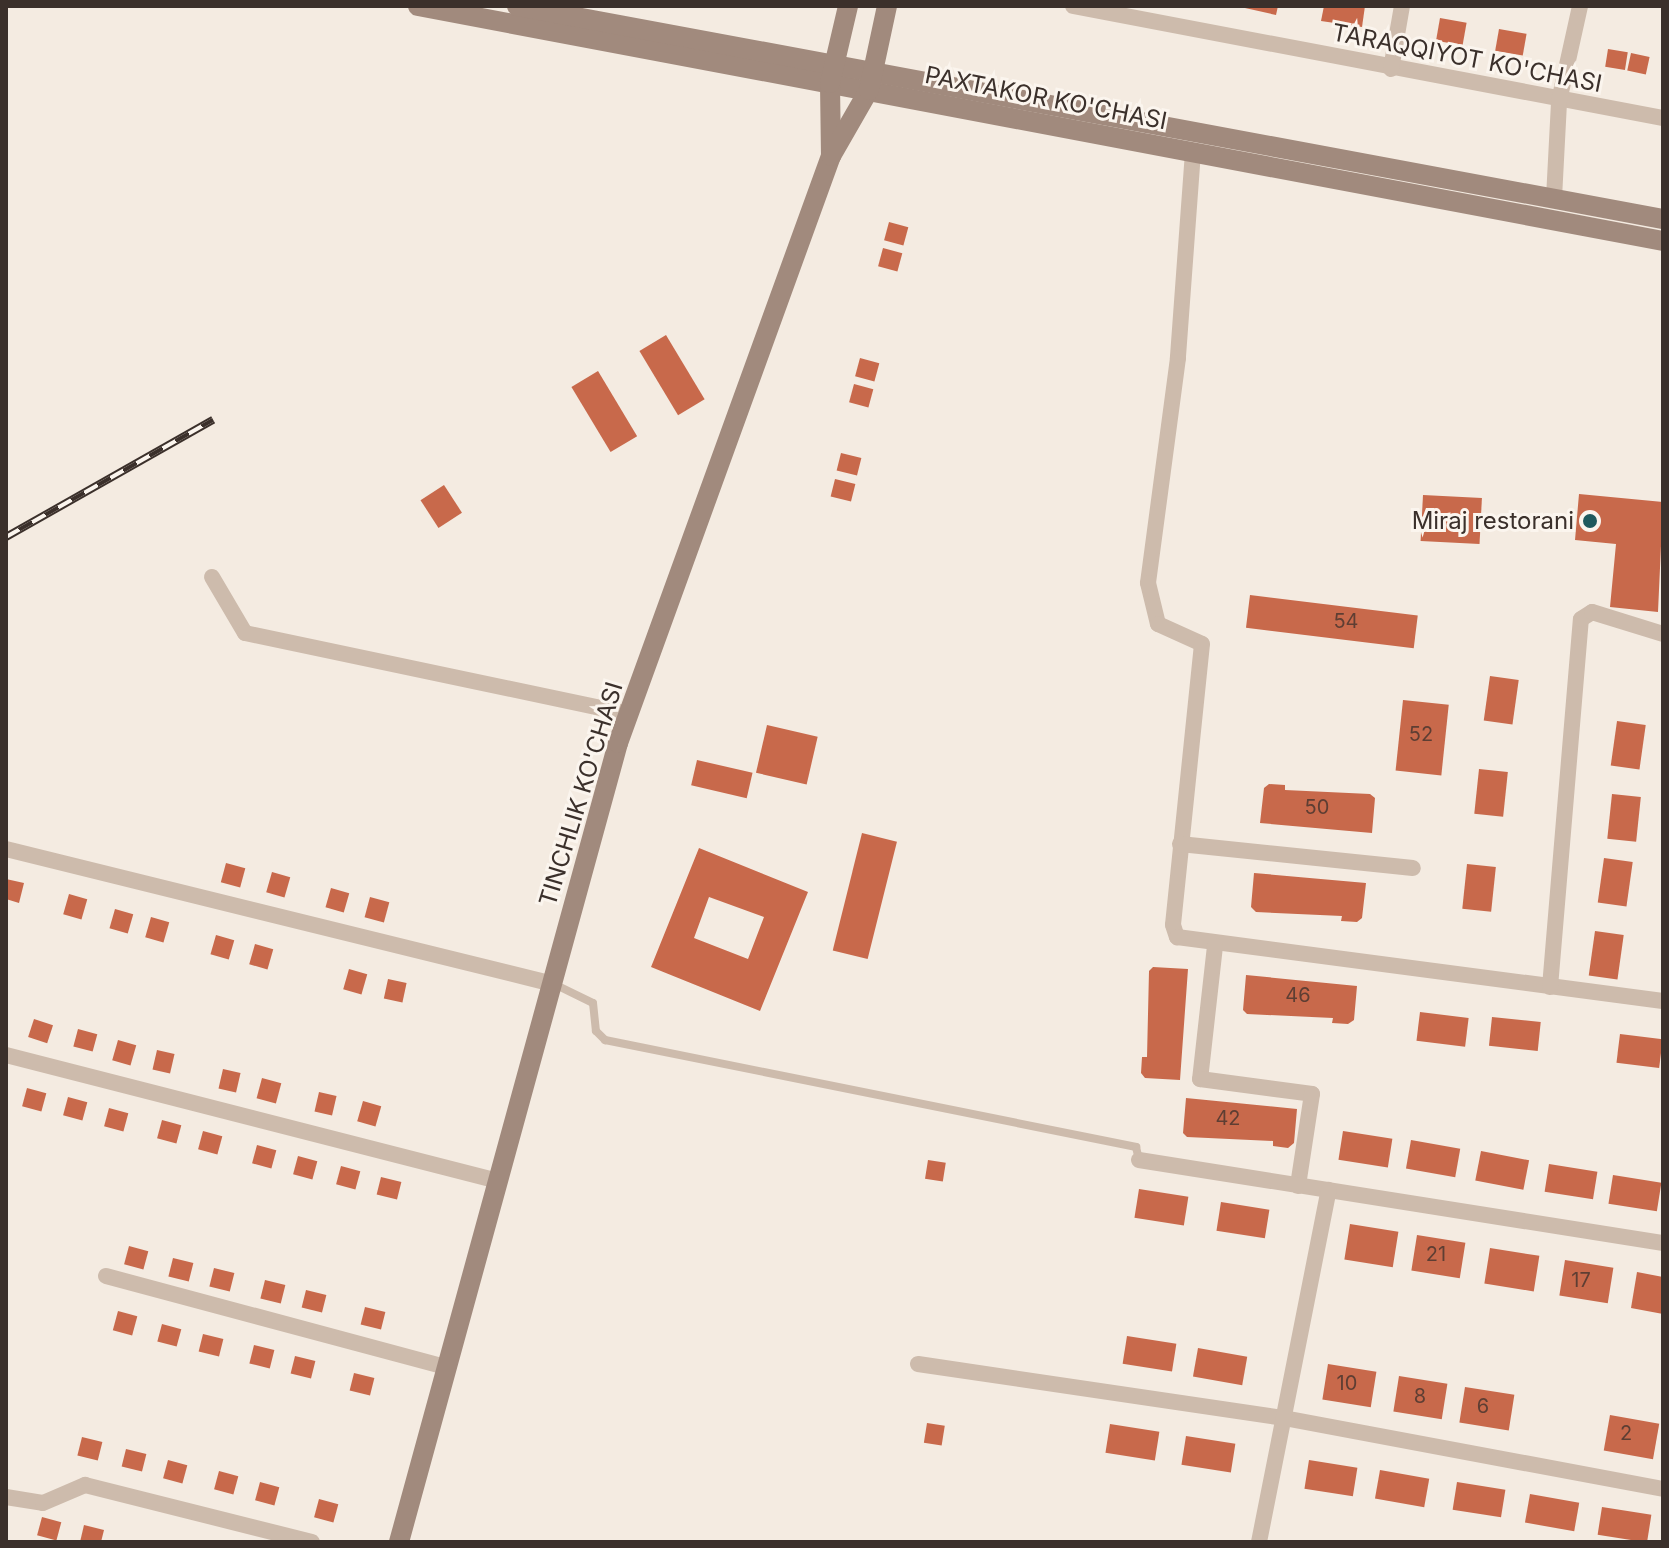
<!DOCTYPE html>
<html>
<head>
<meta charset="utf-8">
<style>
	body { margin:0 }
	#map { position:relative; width:1669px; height:1548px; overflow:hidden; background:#f4ebe1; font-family:Inter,sans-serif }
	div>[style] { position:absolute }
	.building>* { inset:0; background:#c8694b; transform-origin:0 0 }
	.lane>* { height:8px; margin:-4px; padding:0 4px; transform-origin:4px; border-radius:4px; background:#cdbbac }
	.street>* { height:16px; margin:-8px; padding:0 8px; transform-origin:8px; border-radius:8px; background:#cdbbac }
	.secondary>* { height:20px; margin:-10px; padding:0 10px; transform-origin:10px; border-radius:10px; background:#a18a7d }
	.rail>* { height:8px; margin-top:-4px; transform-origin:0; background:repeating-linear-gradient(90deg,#fbf5ee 0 15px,#3b302b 0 30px); box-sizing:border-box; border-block:2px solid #3b302b }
	.dots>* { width:22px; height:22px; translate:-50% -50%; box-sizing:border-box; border:4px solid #fbf5ee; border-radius:50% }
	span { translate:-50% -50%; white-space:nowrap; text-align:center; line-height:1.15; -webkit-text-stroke:6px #fbf5ee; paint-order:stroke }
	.number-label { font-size:20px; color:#5e3e33 }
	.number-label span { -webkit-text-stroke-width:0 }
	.street-label { font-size:24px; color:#3b302b }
	.poi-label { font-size:24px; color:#3b302b }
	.right { translate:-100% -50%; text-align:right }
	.frame { position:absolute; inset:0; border:8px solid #3b302b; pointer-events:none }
</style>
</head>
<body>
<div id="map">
	<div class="building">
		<i style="clip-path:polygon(1236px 6px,1278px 6px,1276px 15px)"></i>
		<i style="clip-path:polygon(1324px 6px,1365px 6px,1362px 27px,1321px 21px)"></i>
		<i style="left:1440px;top:18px;width:27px;height:23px;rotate:10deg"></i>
		<i style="left:1499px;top:29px;width:28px;height:22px;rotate:10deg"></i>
		<i style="left:1608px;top:49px;width:20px;height:18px;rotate:9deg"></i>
		<i style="left:1631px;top:53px;width:19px;height:18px;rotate:12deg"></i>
		<i style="left:889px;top:222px;width:20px;height:19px;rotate:15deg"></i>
		<i style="left:883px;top:248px;width:20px;height:19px;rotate:15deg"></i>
		<i style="left:666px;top:335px;width:75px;height:31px;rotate:59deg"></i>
		<i style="left:860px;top:358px;width:20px;height:19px;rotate:15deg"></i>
		<i style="left:598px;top:371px;width:76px;height:31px;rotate:59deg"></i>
		<i style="left:854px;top:384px;width:20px;height:19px;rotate:15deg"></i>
		<i style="left:841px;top:453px;width:21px;height:18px;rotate:14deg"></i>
		<i style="left:835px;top:479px;width:21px;height:18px;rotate:14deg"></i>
		<i style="left:444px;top:485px;width:33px;height:28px;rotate:57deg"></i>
		<i style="clip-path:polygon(1579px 494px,1663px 502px,1658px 612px,1610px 607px,1616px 544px,1575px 540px)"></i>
		<i style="left:1423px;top:495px;width:59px;height:46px;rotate:3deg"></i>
		<i style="left:1250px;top:595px;width:169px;height:33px;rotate:7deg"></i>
		<i style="left:1490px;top:676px;width:29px;height:45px;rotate:8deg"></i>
		<i style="left:1403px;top:700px;width:46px;height:71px;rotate:6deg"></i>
		<i style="left:1617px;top:721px;width:29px;height:45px;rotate:8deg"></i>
		<i style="left:767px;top:725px;width:52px;height:49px;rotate:13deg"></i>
		<i style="left:697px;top:760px;width:57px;height:26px;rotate:13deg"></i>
		<i style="left:1479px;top:769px;width:29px;height:45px;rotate:6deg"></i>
		<i style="clip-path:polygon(1269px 784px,1285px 785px,1285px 790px,1370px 794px,1375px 798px,1372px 833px,1260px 823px,1264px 788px)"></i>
		<i style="left:1612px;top:794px;width:29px;height:45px;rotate:6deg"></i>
		<i style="left:862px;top:833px;width:36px;height:121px;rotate:14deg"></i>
		<i style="clip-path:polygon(evenodd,699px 848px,808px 892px,760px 1011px,651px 967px,699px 848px,709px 897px,764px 917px,748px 959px,694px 938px,709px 897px)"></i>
		<i style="left:1604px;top:858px;width:29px;height:45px;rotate:8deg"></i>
		<i style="left:226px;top:863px;width:20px;height:20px;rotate:15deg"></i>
		<i style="left:1467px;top:864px;width:29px;height:45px;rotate:6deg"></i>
		<i style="left:272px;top:872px;width:19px;height:21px;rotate:16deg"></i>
		<i style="clip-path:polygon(1254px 873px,1366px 883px,1362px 918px,1357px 922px,1341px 921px,1342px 916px,1256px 912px,1251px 907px)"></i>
		<i style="clip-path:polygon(6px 879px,24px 883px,19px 903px,6px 899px)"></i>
		<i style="left:331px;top:888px;width:19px;height:20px;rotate:16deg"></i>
		<i style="left:69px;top:894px;width:19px;height:21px;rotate:16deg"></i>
		<i style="left:370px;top:897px;width:20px;height:21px;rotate:15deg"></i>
		<i style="left:115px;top:909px;width:19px;height:20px;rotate:16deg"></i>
		<i style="left:151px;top:917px;width:19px;height:21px;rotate:16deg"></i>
		<i style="left:1595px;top:931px;width:29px;height:45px;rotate:8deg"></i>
		<i style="left:216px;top:935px;width:19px;height:20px;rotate:16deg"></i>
		<i style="left:255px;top:944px;width:19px;height:21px;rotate:16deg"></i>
		<i style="clip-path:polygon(1153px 967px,1188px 969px,1180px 1080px,1145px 1078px,1141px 1073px,1142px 1057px,1147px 1057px,1149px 971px)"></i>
		<i style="left:349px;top:969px;width:19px;height:21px;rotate:16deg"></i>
		<i style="clip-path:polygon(1246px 975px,1357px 986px,1354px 1020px,1348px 1024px,1332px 1023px,1333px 1018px,1247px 1014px,1243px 1010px)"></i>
		<i style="left:388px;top:979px;width:19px;height:20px;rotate:12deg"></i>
		<i style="left:1420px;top:1012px;width:49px;height:29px;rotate:7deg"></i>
		<i style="left:1492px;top:1017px;width:49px;height:29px;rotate:6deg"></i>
		<i style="left:34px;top:1019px;width:20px;height:19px;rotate:18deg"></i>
		<i style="left:78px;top:1029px;width:20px;height:18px;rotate:15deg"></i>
		<i style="left:1620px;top:1034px;width:43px;height:29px;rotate:7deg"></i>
		<i style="left:118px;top:1040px;width:19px;height:21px;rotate:16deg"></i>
		<i style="left:157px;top:1050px;width:18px;height:20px;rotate:13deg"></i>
		<i style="left:223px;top:1069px;width:18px;height:20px;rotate:13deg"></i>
		<i style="left:262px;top:1078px;width:20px;height:21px;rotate:15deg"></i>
		<i style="left:27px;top:1088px;width:20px;height:19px;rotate:15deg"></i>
		<i style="left:319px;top:1092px;width:18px;height:20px;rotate:13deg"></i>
		<i style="left:68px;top:1097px;width:20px;height:19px;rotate:15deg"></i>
		<i style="clip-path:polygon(1186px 1098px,1297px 1109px,1294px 1143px,1288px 1148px,1273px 1146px,1273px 1141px,1187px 1137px,1183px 1133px)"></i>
		<i style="left:363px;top:1101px;width:19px;height:21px;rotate:16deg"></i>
		<i style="left:109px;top:1108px;width:20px;height:19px;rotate:15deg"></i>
		<i style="left:162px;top:1120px;width:20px;height:19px;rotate:15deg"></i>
		<i style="left:203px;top:1131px;width:20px;height:19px;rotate:15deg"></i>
		<i style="left:1343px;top:1131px;width:50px;height:29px;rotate:9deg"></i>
		<i style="left:1411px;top:1140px;width:50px;height:29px;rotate:10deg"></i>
		<i style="left:257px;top:1145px;width:20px;height:19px;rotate:15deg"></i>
		<i style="left:1481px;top:1151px;width:49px;height:30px;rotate:11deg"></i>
		<i style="left:298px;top:1156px;width:20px;height:19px;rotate:15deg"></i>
		<i style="left:928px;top:1160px;width:18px;height:19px;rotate:9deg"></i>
		<i style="left:1549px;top:1164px;width:49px;height:28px;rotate:9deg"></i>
		<i style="left:341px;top:1166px;width:20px;height:19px;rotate:15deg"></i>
		<i style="left:1613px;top:1175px;width:49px;height:29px;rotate:9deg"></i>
		<i style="left:381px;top:1177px;width:21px;height:18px;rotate:14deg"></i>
		<i style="left:1139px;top:1189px;width:50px;height:29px;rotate:9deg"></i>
		<i style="left:1221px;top:1202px;width:49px;height:29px;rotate:9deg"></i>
		<i style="left:1350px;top:1224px;width:49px;height:36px;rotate:9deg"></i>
		<i style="left:1417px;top:1235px;width:49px;height:36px;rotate:9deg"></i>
		<i style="left:129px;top:1246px;width:20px;height:19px;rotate:15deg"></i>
		<i style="left:1490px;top:1248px;width:50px;height:36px;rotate:9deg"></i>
		<i style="left:173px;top:1258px;width:21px;height:19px;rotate:14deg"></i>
		<i style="left:1565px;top:1260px;width:49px;height:36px;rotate:9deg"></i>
		<i style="left:214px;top:1268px;width:21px;height:19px;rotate:14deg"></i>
		<i style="clip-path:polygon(1637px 1272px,1663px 1277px,1663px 1314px,1631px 1308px)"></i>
		<i style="left:265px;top:1280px;width:21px;height:19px;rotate:14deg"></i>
		<i style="left:306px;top:1290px;width:21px;height:18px;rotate:14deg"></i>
		<i style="left:365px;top:1307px;width:21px;height:18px;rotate:14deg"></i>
		<i style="left:118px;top:1311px;width:20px;height:20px;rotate:15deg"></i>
		<i style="left:162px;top:1324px;width:20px;height:18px;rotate:15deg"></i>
		<i style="left:203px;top:1334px;width:21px;height:18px;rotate:14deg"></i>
		<i style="left:1127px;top:1336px;width:50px;height:28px;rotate:9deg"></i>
		<i style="left:254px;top:1345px;width:21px;height:19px;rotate:14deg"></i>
		<i style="left:1198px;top:1348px;width:50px;height:29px;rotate:10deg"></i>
		<i style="left:295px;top:1356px;width:21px;height:18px;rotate:14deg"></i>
		<i style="left:1328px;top:1364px;width:49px;height:36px;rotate:9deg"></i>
		<i style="left:354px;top:1373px;width:21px;height:18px;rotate:14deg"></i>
		<i style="left:1399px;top:1376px;width:49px;height:36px;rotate:9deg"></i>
		<i style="left:1465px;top:1387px;width:50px;height:36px;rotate:9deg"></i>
		<i style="left:1610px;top:1415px;width:50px;height:36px;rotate:10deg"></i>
		<i style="left:927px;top:1423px;width:18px;height:20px;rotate:9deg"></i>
		<i style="left:1110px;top:1424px;width:50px;height:29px;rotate:9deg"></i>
		<i style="left:1186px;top:1436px;width:50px;height:29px;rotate:9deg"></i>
		<i style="left:82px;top:1437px;width:21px;height:19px;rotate:14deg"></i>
		<i style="left:126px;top:1449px;width:21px;height:18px;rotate:14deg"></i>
		<i style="left:168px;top:1460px;width:20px;height:19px;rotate:15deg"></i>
		<i style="left:1309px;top:1460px;width:49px;height:29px;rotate:9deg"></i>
		<i style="left:1380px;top:1470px;width:50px;height:29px;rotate:10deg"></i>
		<i style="left:219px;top:1471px;width:20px;height:19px;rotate:15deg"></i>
		<i style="left:260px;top:1482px;width:20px;height:19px;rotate:15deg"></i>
		<i style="left:1457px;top:1482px;width:49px;height:28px;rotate:9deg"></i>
		<i style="left:1530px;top:1494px;width:50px;height:29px;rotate:10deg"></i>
		<i style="left:319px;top:1499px;width:20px;height:19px;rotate:15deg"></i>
		<i style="left:1602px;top:1507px;width:50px;height:28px;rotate:9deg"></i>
		<i style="left:42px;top:1517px;width:20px;height:19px;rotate:15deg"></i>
		<i style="clip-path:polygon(84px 1525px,104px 1530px,101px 1542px,80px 1542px)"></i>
	</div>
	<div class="lane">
		<i style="left:554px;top:984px;width:43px;rotate:26deg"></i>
		<i style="left:593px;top:1003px;width:28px;rotate:84deg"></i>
		<i style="left:596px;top:1031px;width:13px;rotate:45deg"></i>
		<i style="left:605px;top:1040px;width:542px;rotate:11.39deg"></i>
		<i style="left:1136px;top:1147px;width:13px;rotate:77deg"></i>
	</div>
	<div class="street">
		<i style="left:1073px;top:6px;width:601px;rotate:10.75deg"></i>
		<i style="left:1391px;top:69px;width:64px;rotate:-80.1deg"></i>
		<i style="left:1193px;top:152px;width:207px;rotate:94.2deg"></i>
		<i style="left:1178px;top:358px;width:227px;rotate:97.6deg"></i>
		<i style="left:1148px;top:583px;width:42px;rotate:76.3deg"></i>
		<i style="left:1158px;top:624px;width:48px;rotate:24.4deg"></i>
		<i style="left:1202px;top:644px;width:282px;rotate:95.9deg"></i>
		<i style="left:1173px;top:925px;width:13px;rotate:72deg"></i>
		<i style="left:1177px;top:937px;width:490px;rotate:7.5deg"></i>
		<i style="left:1554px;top:198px;width:97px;rotate:-87deg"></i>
		<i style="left:1559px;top:101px;width:97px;rotate:-77.5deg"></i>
		<i style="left:212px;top:577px;width:65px;rotate:59.5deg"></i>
		<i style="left:245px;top:633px;width:392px;rotate:11.9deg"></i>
		<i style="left:1180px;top:844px;width:234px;rotate:5.9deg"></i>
		<i style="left:6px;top:849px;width:563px;rotate:13.86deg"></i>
		<i style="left:1215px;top:946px;width:134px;rotate:96.4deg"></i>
		<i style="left:1200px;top:1079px;width:113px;rotate:7.6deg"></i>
		<i style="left:1312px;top:1094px;width:93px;rotate:98.7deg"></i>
		<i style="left:1550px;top:987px;width:369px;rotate:-85.2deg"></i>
		<i style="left:1581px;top:619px;width:13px;rotate:-32deg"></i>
		<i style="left:1592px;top:612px;width:74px;rotate:17.2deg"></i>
		<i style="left:6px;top:1055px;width:508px;rotate:14.36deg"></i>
		<i style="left:1139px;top:1160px;width:531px;rotate:9deg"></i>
		<i style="left:106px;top:1276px;width:352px;rotate:15deg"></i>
		<i style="left:918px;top:1364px;width:370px;rotate:8.4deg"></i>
		<i style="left:1284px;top:1418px;width:386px;rotate:10.6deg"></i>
		<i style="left:6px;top:1497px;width:37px;rotate:9deg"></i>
		<i style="left:43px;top:1503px;width:46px;rotate:-23.2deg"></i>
		<i style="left:85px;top:1485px;width:234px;rotate:14.1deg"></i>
		<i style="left:1259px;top:1542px;width:359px;rotate:-78.8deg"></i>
	</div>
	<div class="secondary">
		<i style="left:418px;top:6px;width:1267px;rotate:10.69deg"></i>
		<i style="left:517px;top:6px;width:1166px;rotate:10.53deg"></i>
		<i style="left:831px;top:156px;width:73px;rotate:-90.8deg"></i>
		<i style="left:830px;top:83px;width:79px;rotate:-76.8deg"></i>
		<i style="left:399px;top:1542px;width:828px;rotate:-74.67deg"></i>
		<i style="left:618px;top:743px;width:624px;rotate:-70.06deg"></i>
		<i style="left:831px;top:156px;width:76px;rotate:-60.1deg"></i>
		<i style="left:869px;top:90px;width:86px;rotate:-77.9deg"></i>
	</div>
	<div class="rail">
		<i style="left:6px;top:537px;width:238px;rotate:-29.5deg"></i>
	</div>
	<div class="dots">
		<i style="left:1590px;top:521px;background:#1f5a5e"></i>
	</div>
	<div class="number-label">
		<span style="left:1346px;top:621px">54</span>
		<span style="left:1421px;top:734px">52</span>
		<span style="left:1317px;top:807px">50</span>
		<span style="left:1298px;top:995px">46</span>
		<span style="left:1228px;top:1118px">42</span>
		<span style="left:1436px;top:1254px">21</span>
		<span style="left:1581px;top:1280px">17</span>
		<span style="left:1347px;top:1383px">10</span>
		<span style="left:1420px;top:1396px">8</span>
		<span style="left:1483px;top:1406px">6</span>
		<span style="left:1626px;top:1433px">2</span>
	</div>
	<div class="street-label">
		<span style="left:1467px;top:58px;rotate:11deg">TARAQQIYOT KO'CHASI</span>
		<span style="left:1046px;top:98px;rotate:11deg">PAXTAKOR KO'CHASI</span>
		<span style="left:581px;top:794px;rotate:-73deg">TINCHLIK KO'CHASI</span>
	</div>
	<div class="poi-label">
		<span class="right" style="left:1574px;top:521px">Miraj restorani</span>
	</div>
	<div class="frame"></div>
</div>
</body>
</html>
